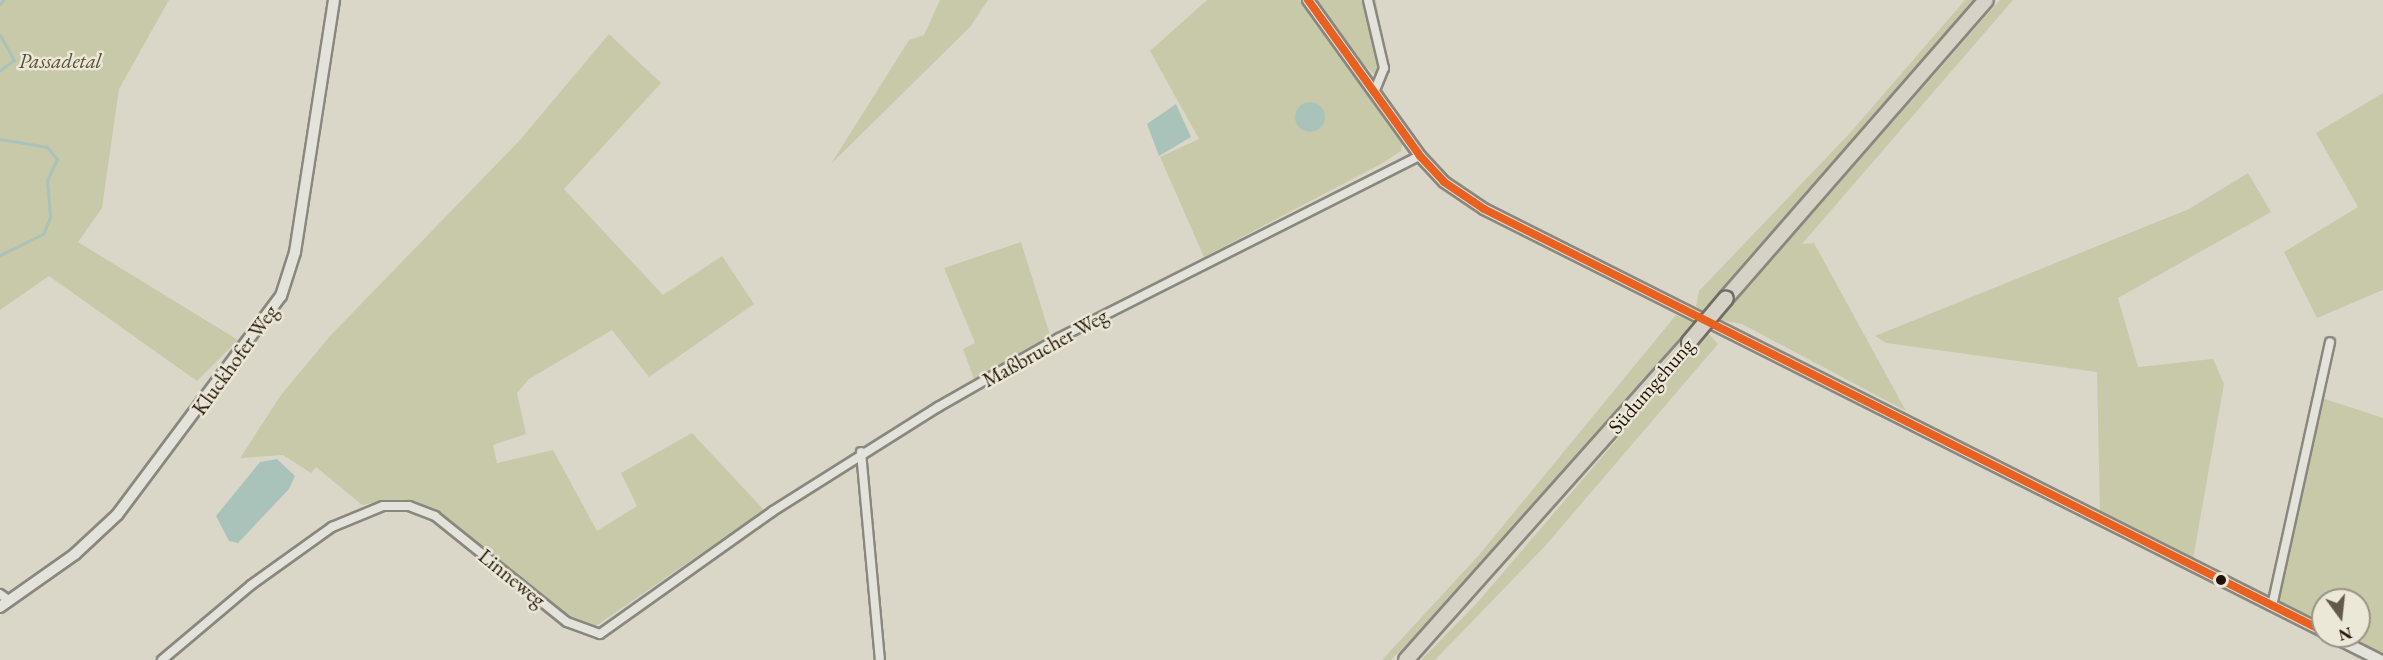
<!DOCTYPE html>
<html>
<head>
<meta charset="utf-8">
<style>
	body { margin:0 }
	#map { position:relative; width:2383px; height:660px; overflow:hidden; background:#dad7c9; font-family:"EB Garamond",serif }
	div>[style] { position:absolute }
	.green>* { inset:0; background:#c8c9a9 }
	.water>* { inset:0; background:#aac3ba }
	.round { border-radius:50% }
	.stream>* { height:3px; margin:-1.5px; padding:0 1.5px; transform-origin:1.5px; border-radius:1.5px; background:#aac3ba }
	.roads { filter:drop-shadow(2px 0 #8a877e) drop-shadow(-2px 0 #8a877e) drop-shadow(0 2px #8a877e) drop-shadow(0 -2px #8a877e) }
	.minor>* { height:8px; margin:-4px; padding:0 4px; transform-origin:4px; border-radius:4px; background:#e3e2db }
	.tertiary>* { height:10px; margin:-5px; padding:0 5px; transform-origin:5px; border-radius:5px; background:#e3e2db }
	.primary>* { height:14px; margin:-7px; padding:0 7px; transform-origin:7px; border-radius:7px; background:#d7d2c6 }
	.bridges { filter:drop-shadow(2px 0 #706c64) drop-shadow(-2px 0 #706c64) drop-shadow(0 2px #706c64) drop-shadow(0 -2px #706c64) }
	.primary-bridge>* { height:14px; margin:-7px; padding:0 7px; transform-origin:7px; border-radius:7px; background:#d7d2c6 }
	.bus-1>* { height:8px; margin:-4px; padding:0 4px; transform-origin:4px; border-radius:4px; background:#e86121 }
	.dots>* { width:16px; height:16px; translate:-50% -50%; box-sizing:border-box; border:3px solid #ece8d7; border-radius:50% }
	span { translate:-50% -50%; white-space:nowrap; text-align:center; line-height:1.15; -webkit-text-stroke:5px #ece8d7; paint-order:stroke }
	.park-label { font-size:21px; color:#574f38; font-style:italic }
	.street-label { font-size:21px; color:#221309 }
	.north { position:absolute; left:2311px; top:588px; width:60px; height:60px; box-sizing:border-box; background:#ece8d7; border:2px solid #9b9385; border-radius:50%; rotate:165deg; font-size:16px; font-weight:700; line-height:24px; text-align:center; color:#221309 }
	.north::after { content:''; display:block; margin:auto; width:21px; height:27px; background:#62584c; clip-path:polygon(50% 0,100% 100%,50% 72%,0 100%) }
</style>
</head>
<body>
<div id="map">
	<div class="green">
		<i style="clip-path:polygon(0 0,169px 0,119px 89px,102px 208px,78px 242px,238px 340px,197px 381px,49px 276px,0 310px)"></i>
		<i style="clip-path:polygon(940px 0,988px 0,970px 27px,831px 164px,909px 40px,924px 35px)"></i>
		<i style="clip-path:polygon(1207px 0,1300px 0,1403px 138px,1401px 151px,1381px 164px,1204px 257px,1160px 157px,1199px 139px,1150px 51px)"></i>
		<i style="clip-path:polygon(1316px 0,1376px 0,1388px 72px,1379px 79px,1364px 65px)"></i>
		<i style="clip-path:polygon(1965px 0,1975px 0,1782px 224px,1704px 312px,1696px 306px,1699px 291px,1850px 133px)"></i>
		<i style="clip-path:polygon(2000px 0,2013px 0,1802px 244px,1814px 243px,1906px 411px,1742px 324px,1719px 320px)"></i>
		<i style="clip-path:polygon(609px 34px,661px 83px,564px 189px,663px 295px,722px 256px,754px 304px,649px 377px,612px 330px,529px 379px,517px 393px,526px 434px,493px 445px,497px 463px,553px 450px,597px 531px,637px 506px,621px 473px,692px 433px,764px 510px,593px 628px,556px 610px,436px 512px,388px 500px,362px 505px,316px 467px,311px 473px,283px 455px,240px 458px,281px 395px,330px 336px,520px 140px)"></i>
		<i style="clip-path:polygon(2383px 93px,2383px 290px,2317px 318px,2284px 252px,2358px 207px,2316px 133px)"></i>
		<i style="clip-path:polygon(2248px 173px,2271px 212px,2118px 298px,2138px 367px,2213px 359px,2224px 384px,2193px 559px,2100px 514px,2097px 372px,1886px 343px,1875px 336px,2189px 209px)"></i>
		<i style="clip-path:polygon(1021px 242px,1050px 335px,974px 379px,963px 349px,975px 343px,944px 268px)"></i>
		<i style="clip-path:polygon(1676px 315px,1694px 323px,1418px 633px,1391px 660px,1382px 660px,1479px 555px)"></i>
		<i style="clip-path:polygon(1708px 333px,1718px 344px,1546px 545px,1435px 660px,1421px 660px,1477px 603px)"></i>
		<i style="clip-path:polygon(2316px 396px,2383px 418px,2383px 656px,2343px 636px,2359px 636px,2359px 600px,2323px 600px,2323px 626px,2270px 599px)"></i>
	</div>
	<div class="water">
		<i class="round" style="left:1295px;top:102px;width:30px;height:30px"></i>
		<i style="clip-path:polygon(1176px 104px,1191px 137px,1159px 156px,1147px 124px)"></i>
		<i style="clip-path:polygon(277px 459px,295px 476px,289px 489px,238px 543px,229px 541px,216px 516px,260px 462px)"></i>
	</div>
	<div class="stream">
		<i style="left:0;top:4px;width:5px;rotate:-53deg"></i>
		<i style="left:0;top:35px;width:29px;rotate:61deg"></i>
		<i style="left:14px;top:60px;width:17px;rotate:144deg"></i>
		<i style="left:0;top:139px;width:48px;rotate:9.7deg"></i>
		<i style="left:47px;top:147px;width:16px;rotate:50deg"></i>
		<i style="left:57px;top:159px;width:23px;rotate:115deg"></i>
		<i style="left:47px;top:180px;width:37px;rotate:85deg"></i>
		<i style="left:50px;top:217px;width:18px;rotate:112deg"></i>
		<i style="left:43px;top:234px;width:48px;rotate:154deg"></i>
	</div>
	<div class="roads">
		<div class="minor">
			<i style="left:1368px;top:0;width:70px;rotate:76.8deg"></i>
			<i style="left:1384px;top:68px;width:24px;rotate:112deg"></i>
			<i style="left:861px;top:452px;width:209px;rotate:84.8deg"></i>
			<i style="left:0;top:594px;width:9px;rotate:36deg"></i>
			<i style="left:2272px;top:606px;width:270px;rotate:-77.6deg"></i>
			<i style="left:162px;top:660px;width:116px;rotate:-40.1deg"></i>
			<i style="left:251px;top:585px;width:100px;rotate:-35.6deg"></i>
			<i style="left:332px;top:527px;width:55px;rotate:-22.4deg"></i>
			<i style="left:383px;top:506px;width:26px"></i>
			<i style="left:409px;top:506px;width:28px;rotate:21deg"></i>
			<i style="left:435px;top:516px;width:169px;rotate:38.8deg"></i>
			<i style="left:567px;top:622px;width:35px;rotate:20deg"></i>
			<i style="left:600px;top:634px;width:212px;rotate:-35.4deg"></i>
			<i style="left:773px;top:511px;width:195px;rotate:-32.2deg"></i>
			<i style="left:938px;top:407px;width:139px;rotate:-29.7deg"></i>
			<i style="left:1059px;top:338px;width:404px;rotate:-26.8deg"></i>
		</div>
		<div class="tertiary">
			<i style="left:1308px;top:0;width:192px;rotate:54.3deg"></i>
			<i style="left:1420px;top:156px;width:35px;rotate:47deg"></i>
			<i style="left:1444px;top:182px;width:48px;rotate:34deg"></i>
			<i style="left:1484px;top:209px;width:939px;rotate:26.7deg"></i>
			<i style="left:0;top:607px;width:92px;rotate:-35.2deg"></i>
			<i style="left:75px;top:554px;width:57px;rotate:-42.9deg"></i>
			<i style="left:117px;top:515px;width:274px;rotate:-53.2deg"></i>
			<i style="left:281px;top:296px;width:46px;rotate:-72.3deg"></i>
			<i style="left:295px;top:252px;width:255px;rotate:-81.2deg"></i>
			<i style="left:2332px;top:636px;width:54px;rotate:26.6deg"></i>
		</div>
		<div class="primary">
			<i style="left:1726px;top:298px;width:395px;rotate:-48.9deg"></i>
			<i style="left:1406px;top:660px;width:426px;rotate:-48.3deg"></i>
		</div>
	</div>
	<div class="bridges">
		<div class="primary-bridge">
			<i style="left:1689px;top:342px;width:57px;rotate:-49.9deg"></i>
		</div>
	</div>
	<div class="bus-1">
		<i style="left:1308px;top:0;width:192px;rotate:54.3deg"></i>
		<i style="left:1420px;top:156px;width:35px;rotate:47deg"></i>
		<i style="left:1444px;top:182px;width:48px;rotate:34deg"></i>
		<i style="left:1484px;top:209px;width:939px;rotate:26.7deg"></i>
	</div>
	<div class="dots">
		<i style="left:2221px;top:580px;background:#221309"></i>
	</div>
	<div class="park-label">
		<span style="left:60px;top:61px">Passadetal</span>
	</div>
	<div class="street-label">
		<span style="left:1045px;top:348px;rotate:-29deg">Maßbrucher Weg</span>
		<span style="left:235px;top:360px;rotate:-54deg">Kluckhofer Weg</span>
		<span style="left:1651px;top:386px;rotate:-49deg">Südumgehung</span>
		<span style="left:512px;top:578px;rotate:39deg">Linneweg</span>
	</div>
	<div class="north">N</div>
</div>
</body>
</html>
